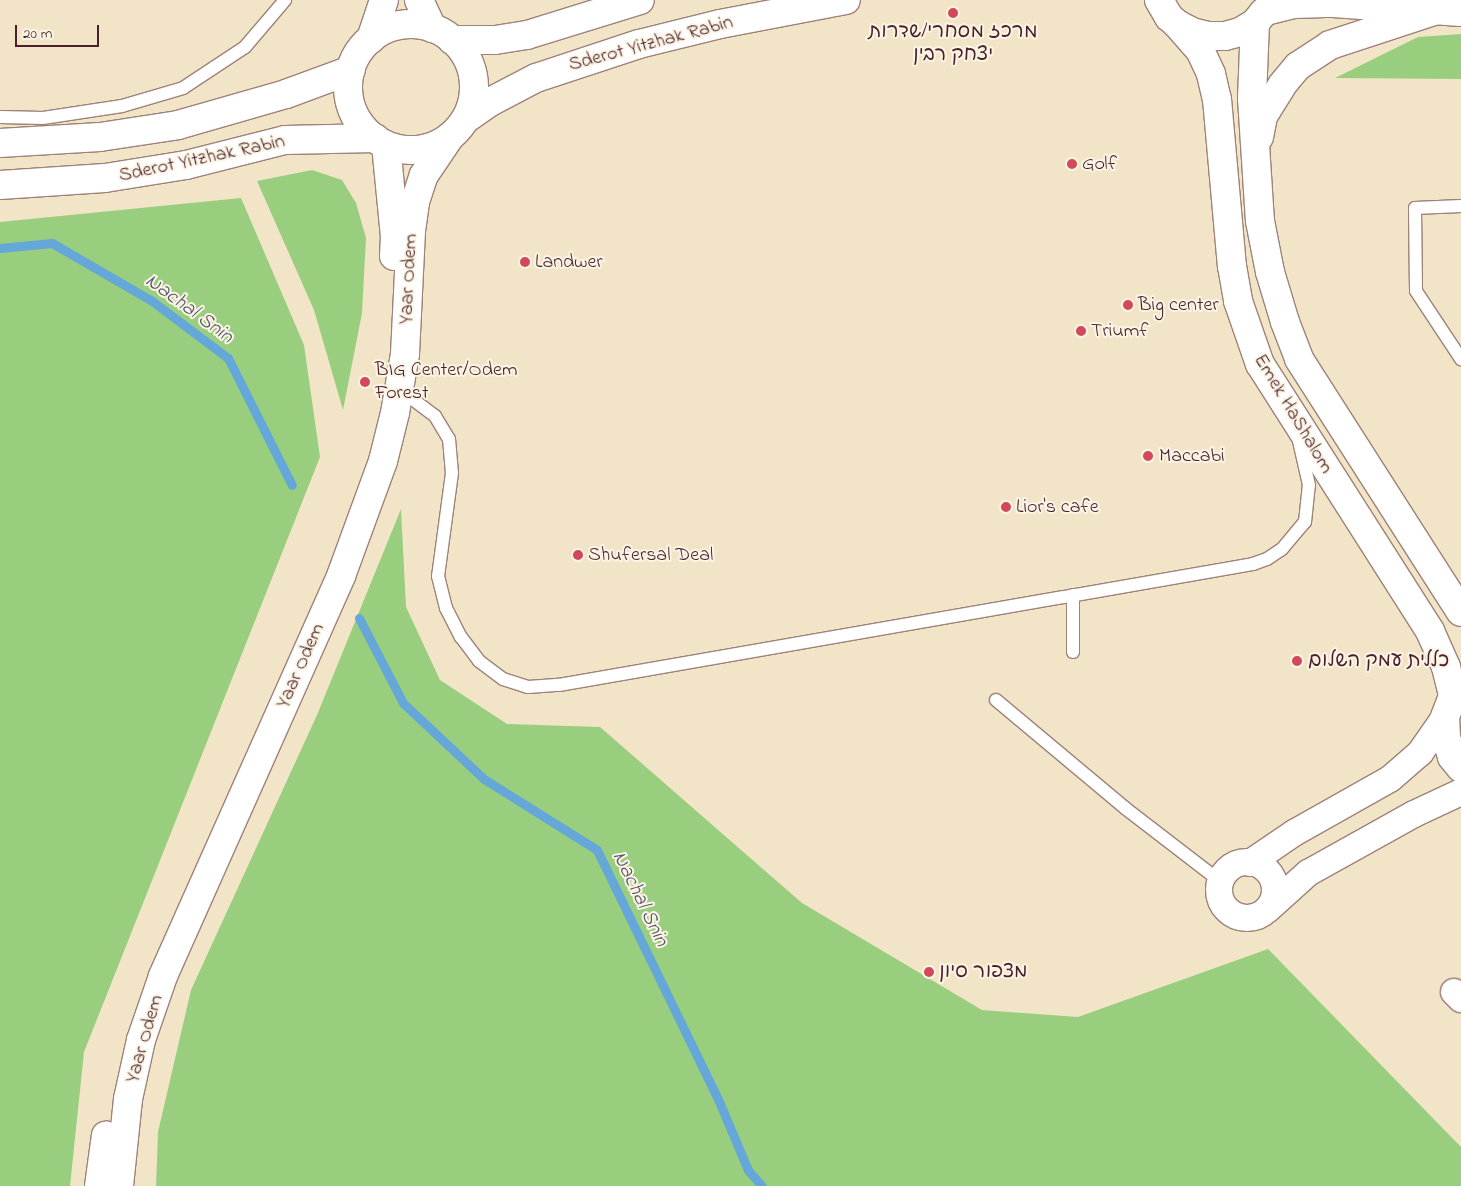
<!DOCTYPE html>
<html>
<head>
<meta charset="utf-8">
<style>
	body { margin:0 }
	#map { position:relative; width:1461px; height:1186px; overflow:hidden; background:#f2e4c7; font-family:"Indie Flower","Playpen Sans Hebrew",sans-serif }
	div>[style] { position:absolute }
	.green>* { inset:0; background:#9ace7f }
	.stream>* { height:9px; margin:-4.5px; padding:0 4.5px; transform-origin:4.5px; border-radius:4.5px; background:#64a7d8 }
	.roads { filter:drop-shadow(1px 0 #9e8279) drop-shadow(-1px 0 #9e8279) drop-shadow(0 1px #9e8279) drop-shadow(0 -1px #9e8279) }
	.lane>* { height:12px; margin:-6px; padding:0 6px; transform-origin:6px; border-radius:6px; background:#fff }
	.street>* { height:26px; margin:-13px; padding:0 13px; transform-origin:13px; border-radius:13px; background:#fff }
	.street>.ring { margin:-13px; padding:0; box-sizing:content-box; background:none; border:26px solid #fff; border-radius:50% }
	.secondary>* { height:28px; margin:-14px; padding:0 14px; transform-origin:14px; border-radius:14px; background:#fff }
	.secondary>.ring { margin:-14px; padding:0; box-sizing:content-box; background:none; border:28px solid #fff; border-radius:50% }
	.dots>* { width:14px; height:14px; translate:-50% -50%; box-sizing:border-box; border:2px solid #fcf5e5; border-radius:50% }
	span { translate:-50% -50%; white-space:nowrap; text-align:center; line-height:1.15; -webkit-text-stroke:4px #fcf5e5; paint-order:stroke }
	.poi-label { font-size:20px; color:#4a1f2b }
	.left { translate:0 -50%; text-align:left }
	.street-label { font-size:20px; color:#4a1f2b }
	.water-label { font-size:21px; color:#545570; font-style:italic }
	.scale { position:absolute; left:15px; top:25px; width:84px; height:22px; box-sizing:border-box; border:2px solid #4a1f2b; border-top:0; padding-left:6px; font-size:15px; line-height:18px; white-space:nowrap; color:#4a1f2b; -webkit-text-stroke:4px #fcf5e5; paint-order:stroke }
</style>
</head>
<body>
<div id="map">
	<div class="green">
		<i style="clip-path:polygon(1461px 34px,1461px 79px,1335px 78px,1418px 37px)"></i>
		<i style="clip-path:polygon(312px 170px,342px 180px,356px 203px,366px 238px,362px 313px,343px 410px,314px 310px,257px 181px)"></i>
		<i style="clip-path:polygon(241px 198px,304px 345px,320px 457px,84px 1052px,70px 1186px,0 1186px,0 222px)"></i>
		<i style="clip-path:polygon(401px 509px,406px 607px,440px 680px,507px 724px,600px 727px,802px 903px,982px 1010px,1078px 1017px,1268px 949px,1461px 1147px,1461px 1186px,156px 1186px,158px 1132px,191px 990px,317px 715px)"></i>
	</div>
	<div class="stream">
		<i style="left:0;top:248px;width:52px;rotate:-5.5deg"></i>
		<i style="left:52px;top:243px;width:116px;rotate:30.1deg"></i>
		<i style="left:152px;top:301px;width:95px;rotate:36.9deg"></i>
		<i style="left:228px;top:358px;width:142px;rotate:63.3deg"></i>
		<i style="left:359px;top:618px;width:96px;rotate:62.6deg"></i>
		<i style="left:403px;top:703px;width:111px;rotate:43.2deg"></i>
		<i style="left:484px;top:779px;width:133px;rotate:32.1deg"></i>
		<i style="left:597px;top:850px;width:277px;rotate:64.1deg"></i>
		<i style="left:718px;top:1099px;width:77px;rotate:67.1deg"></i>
		<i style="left:748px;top:1170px;width:21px;rotate:49deg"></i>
	</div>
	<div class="roads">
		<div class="lane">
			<i style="left:0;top:117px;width:43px;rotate:1.3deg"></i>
			<i style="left:43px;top:118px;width:80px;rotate:-8.6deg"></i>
			<i style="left:122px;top:106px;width:64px;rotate:-16.4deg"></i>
			<i style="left:183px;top:88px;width:74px;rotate:-33.5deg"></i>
			<i style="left:245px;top:47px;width:62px;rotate:-49.6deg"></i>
			<i style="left:1461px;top:206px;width:46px;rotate:177.5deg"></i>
			<i style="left:1415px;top:208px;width:83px;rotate:89.3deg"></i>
			<i style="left:1416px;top:291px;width:82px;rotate:56.5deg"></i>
			<i style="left:399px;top:389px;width:45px;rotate:36.9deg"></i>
			<i style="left:435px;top:416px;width:27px;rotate:59deg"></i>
			<i style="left:449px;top:439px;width:34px;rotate:85deg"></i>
			<i style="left:452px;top:473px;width:104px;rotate:97.7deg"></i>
			<i style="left:438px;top:576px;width:33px;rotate:76deg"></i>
			<i style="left:446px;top:608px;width:33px;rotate:63deg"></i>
			<i style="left:461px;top:637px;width:30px;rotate:53deg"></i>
			<i style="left:479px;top:661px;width:30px;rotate:37deg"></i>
			<i style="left:503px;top:679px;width:26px;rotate:18deg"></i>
			<i style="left:528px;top:687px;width:31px;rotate:-4deg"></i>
			<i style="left:559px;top:685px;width:704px;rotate:-9.89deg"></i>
			<i style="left:1253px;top:564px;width:15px;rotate:-20deg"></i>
			<i style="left:1267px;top:559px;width:18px;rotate:-34deg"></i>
			<i style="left:1282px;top:549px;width:35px;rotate:-50deg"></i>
			<i style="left:1305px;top:522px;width:37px;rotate:-84deg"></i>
			<i style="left:1309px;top:485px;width:45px;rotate:-102.8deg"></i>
			<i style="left:1073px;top:595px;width:57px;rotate:90deg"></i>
			<i style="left:996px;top:700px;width:168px;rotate:39.9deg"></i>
			<i style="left:1125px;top:808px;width:121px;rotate:37.6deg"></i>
		</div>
		<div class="street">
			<i class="ring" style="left:1219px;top:862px;width:30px;height:30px"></i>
			<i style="left:1250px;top:863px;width:53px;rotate:-34.3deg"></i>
			<i style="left:1294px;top:833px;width:110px;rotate:-29.4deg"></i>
			<i style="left:1390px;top:779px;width:40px;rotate:-41deg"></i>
			<i style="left:1420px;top:753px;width:44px;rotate:-55.2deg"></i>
			<i style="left:1268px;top:909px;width:54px;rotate:-42deg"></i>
			<i style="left:1308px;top:873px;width:121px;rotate:-29.1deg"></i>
			<i style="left:1414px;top:814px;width:52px;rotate:-25.1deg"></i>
			<i style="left:1454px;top:992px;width:10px;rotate:45deg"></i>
		</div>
		<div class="secondary">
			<i style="left:419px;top:0;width:31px;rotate:65deg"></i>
			<i style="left:1159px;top:0;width:20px;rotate:60deg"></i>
			<i style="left:1169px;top:17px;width:11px;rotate:41deg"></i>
			<i style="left:1177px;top:24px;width:17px;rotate:28deg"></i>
			<i style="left:1192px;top:32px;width:16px;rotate:14deg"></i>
			<i style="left:1208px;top:36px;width:17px"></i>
			<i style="left:1225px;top:36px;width:16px;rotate:-15deg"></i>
			<i style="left:1240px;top:32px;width:17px;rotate:-31deg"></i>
			<i style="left:1255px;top:23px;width:14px;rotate:-51deg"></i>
			<i style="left:1266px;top:11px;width:30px;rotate:-14deg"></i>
			<i style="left:1295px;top:4px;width:38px;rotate:-2deg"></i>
			<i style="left:1333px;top:3px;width:128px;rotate:4deg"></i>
			<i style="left:1255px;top:23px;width:75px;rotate:92.3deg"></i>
			<i style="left:1252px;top:98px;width:123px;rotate:86.3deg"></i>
			<i style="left:1260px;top:221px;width:52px;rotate:78.9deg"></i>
			<i style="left:1270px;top:272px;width:52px;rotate:73.3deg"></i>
			<i style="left:1285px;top:322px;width:40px;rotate:69deg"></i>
			<i style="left:1299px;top:359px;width:300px;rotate:57.4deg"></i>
			<i style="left:1177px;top:24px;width:35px;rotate:49deg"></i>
			<i style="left:1200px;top:50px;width:26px;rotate:65deg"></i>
			<i style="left:1211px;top:74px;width:26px;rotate:77deg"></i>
			<i style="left:1217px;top:99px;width:168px;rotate:84.9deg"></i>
			<i style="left:1232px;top:266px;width:36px;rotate:80deg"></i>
			<i style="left:1238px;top:301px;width:67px;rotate:70.8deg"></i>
			<i style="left:1260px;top:364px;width:317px;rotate:57.5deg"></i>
			<i style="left:1430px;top:631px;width:39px;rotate:66deg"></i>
			<i style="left:1446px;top:667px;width:30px;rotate:76deg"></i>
			<i class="ring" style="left:348px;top:24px;width:98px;height:98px"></i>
			<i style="left:371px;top:39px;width:41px;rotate:-71.6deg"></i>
			<i style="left:452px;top:40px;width:43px"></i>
			<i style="left:495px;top:40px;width:32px;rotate:-9deg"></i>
			<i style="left:527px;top:35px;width:118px;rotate:-17.2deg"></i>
			<i style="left:467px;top:118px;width:28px;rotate:-35deg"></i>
			<i style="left:490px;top:102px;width:52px;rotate:-27.6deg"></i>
			<i style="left:536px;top:78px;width:108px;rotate:-18.3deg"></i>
			<i style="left:639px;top:44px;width:83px;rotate:-13.9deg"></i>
			<i style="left:720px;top:24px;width:128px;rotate:-10.8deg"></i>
			<i style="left:1259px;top:137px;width:21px;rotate:-79deg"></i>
			<i style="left:1263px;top:116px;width:36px;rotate:-58deg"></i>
			<i style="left:1282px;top:85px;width:25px;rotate:-50deg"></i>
			<i style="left:1298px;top:66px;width:38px;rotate:-33deg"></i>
			<i style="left:1330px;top:45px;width:113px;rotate:-18.1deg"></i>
			<i style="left:0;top:143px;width:100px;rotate:-3.4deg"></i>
			<i style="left:100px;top:137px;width:79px;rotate:-8.7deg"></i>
			<i style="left:178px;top:125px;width:112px;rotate:-16deg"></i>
			<i style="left:286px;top:94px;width:69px;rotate:-20.3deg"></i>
			<i style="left:386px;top:145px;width:91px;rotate:84.4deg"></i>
			<i style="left:395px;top:236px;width:20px;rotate:93deg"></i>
			<i style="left:0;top:185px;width:105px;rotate:-3.8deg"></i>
			<i style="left:105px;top:178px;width:82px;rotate:-9.1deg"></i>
			<i style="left:186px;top:165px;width:102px;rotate:-14.2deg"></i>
			<i style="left:285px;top:140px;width:90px;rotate:-1.3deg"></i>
			<i style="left:1461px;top:685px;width:14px;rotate:126deg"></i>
			<i style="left:1453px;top:696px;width:22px;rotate:111deg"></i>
			<i style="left:1445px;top:717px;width:20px;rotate:87deg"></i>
			<i style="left:1446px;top:737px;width:21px;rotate:73deg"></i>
			<i style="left:1452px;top:757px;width:14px;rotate:51deg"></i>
			<i style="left:99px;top:1186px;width:51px;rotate:-82.2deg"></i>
			<i style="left:119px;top:1186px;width:87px;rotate:-84.1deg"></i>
			<i style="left:128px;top:1099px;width:60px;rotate:-77.6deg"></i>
			<i style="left:141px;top:1040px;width:68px;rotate:-71deg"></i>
			<i style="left:163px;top:976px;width:438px;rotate:-66deg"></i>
			<i style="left:341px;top:576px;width:122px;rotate:-69.9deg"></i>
			<i style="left:383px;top:461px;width:49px;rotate:-76deg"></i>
			<i style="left:395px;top:413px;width:60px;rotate:-80.4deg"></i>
			<i style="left:405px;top:354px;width:123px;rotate:-87.2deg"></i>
			<i style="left:411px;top:231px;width:29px;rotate:-82deg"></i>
			<i style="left:415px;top:202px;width:28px;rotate:-72deg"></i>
			<i style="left:424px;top:175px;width:45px;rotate:-56deg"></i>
		</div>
	</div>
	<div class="dots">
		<i style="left:953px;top:13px;background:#d1495b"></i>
		<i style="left:1072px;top:164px;background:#d1495b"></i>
		<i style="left:525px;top:262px;background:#d1495b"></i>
		<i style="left:1128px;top:305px;background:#d1495b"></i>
		<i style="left:1081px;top:331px;background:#d1495b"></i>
		<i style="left:365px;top:382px;background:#d1495b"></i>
		<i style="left:1148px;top:456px;background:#d1495b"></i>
		<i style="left:1006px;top:507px;background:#d1495b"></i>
		<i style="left:578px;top:555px;background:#d1495b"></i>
		<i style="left:1297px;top:661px;background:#d1495b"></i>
		<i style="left:929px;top:972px;background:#d1495b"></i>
	</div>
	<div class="poi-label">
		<span style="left:953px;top:44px">מרכז מסחרי/שדרות<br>יצחק רבין</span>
		<span class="left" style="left:1082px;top:164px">Golf</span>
		<span class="left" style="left:535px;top:262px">Landwer</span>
		<span class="left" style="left:1138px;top:305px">Big center</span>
		<span class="left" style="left:1091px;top:331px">Triumf</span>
		<span class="left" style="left:375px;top:382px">BIG Center/Odem<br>Forest</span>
		<span class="left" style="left:1159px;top:456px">Maccabi</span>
		<span class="left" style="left:1016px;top:507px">Lior's cafe</span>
		<span class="left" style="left:588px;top:555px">Shufersal Deal</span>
		<span class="left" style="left:1308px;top:661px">כללית עמק השלום</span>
		<span class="left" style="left:939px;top:972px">מצפור סיון</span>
	</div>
	<div class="street-label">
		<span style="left:651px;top:44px;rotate:-15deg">Sderot Yitzhak Rabin</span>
		<span style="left:202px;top:159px;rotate:-12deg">Sderot Yitzhak Rabin</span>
		<span style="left:409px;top:279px;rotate:-87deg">Yaar Odem</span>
		<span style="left:1293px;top:414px;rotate:59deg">Emek HaShalom</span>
		<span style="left:301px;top:666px;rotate:-66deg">Yaar Odem</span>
		<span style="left:145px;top:1039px;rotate:-74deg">Yaar Odem</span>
	</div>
	<div class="water-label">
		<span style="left:189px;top:309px;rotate:36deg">Nachal Snin</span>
		<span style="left:640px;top:899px;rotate:64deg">Nachal Snin</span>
	</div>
	<div class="scale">20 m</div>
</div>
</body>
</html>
